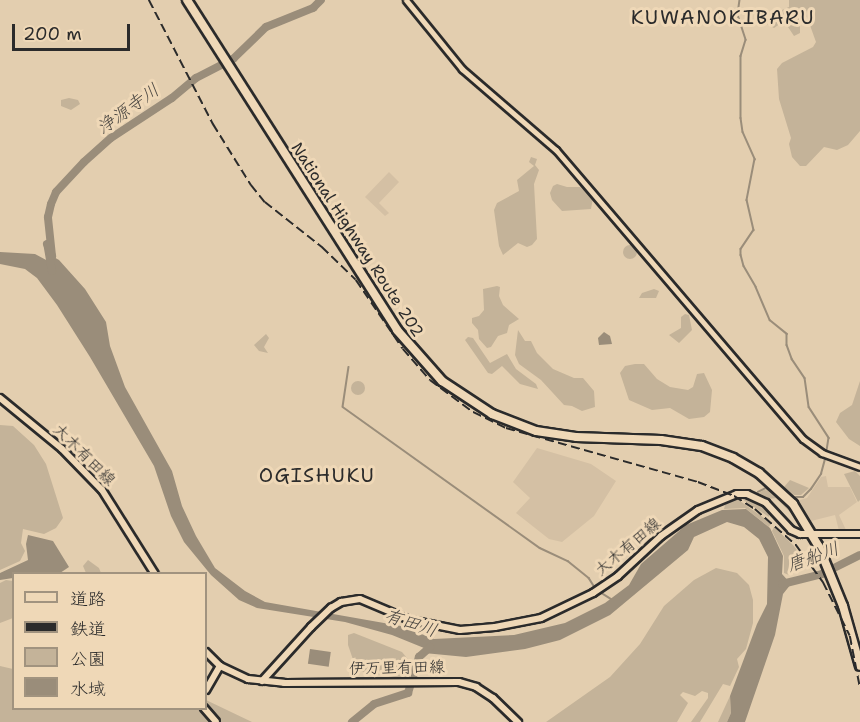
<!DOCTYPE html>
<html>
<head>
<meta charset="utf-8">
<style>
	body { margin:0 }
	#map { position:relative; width:860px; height:722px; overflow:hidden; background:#e3ceaf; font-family:"Shantell Sans","Klee One",sans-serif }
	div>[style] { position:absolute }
	.built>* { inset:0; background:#d4c0a4 }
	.green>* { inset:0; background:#c4b399 }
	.round { border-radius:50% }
	.water>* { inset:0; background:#9a8d7a; transform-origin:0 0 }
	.stream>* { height:1.5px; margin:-0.75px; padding:0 0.75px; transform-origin:0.75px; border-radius:0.75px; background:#9a8d7a }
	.river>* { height:8px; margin:-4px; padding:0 4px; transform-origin:4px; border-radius:4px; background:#9a8d7a }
	.roads { filter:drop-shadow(2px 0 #2b2b2b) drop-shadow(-2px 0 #2b2b2b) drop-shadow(0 2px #2b2b2b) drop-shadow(0 -2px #2b2b2b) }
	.minor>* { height:5px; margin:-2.5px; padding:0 2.5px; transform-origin:2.5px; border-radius:2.5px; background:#efd8b7 }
	.major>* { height:6px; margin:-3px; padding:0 3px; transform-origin:3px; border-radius:3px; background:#efd8b7 }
	.highway>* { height:8px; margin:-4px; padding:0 4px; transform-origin:4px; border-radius:4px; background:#efd8b7 }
	.rail>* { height:1.5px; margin-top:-0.75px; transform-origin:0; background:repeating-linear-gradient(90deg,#2b2b2b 0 9px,transparent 0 13.5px) }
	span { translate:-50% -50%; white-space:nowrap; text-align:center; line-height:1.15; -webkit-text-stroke:6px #efd8b7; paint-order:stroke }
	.street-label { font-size:16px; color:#2b2b2b }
	.water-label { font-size:18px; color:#4c4843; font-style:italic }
	.quarter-label { font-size:20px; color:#2b2b2b; letter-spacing:1.5px }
	.legend { position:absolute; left:12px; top:572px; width:195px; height:138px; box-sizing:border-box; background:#efd8b7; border:2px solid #a1937f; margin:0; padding:8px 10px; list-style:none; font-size:18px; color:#2b2b2b }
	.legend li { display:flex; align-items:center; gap:12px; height:30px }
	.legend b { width:30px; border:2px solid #a1937f }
	.scale { position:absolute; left:12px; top:24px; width:118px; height:27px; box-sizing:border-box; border:3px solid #2b2b2b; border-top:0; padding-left:8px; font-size:18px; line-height:21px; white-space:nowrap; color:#2b2b2b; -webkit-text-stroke:4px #efd8b7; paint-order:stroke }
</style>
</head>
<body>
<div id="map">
	<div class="built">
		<i style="clip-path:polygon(389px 172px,399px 182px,379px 203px,389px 213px,385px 216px,365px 197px)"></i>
		<i style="clip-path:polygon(537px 448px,591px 464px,616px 481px,594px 516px,562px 542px,549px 539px,516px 513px,530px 498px,513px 482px)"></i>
		<i style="clip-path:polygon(826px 476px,828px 487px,850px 487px,857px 502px,839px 515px,846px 530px,839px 531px,835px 515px,811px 521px,796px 501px,807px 498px,821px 477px)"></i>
	</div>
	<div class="green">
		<i style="clip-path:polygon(789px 0,860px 0,860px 131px,848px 145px,837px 150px,824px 147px,806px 166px,800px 166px,792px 157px,789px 144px,791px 138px,779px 99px,777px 69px,782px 63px,813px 47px,816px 42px,807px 17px,800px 20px,800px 33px,794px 36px,784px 21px,774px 28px,767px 24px,773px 14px,789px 7px)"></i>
		<i style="clip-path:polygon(69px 98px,78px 100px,80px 104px,71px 110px,61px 106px,61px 100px)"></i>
		<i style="clip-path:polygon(531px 157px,537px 159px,535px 165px,539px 170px,534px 184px,537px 239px,532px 245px,527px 247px,518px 243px,503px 255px,499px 246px,494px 210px,497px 203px,519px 191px,517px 180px,534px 166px,529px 162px)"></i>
		<i style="clip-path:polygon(557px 184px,567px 187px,580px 187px,593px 198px,591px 209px,562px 211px,552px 200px,550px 193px,553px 186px)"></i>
		<i class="round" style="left:623px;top:245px;width:14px;height:14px"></i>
		<i style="clip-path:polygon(497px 286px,500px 287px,499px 296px,503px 305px,519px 319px,509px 325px,507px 333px,498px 336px,491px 347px,487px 348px,479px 339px,478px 330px,472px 323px,472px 318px,479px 316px,484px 310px,483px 289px)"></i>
		<i style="clip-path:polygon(654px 289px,659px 291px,656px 298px,639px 298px,642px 293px)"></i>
		<i style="clip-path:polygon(685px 314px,689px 315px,692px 330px,679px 343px,669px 335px,681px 328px,681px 317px)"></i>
		<i style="clip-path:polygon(518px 330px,525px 341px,531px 341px,537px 353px,553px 369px,574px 378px,583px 378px,594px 391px,595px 407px,582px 411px,572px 406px,564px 405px,541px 380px,519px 364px,515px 355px)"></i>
		<i style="clip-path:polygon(266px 334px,269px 338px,264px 347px,268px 353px,259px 351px,254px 345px)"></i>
		<i style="clip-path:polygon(468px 337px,473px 338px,490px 363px,507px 354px,516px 369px,536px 384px,538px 389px,520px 384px,502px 366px,492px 374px,488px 373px,465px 340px)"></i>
		<i style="clip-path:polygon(635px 364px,644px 364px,657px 379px,670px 387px,688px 390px,693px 387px,697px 374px,704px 373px,712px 390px,710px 412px,704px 417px,689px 419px,670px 408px,652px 410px,629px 400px,620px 373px,625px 366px)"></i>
		<i style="clip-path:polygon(860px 381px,860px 446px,849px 439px,836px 422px,840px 413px,852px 405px)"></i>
		<i class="round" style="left:351px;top:381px;width:14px;height:14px"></i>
		<i style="clip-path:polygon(0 425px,13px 426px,34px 445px,46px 464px,63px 518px,56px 528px,44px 534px,23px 529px,21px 543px,25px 551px,20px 561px,0 570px)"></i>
		<i style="clip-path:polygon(855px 471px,860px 476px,860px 500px,858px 502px,844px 474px)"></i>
		<i style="clip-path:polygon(790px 480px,809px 488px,801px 495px,794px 495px,784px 487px)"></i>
		<i style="clip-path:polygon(764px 490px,771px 491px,784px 501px,796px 518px,776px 498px,769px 499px,759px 493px)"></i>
		<i style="clip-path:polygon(743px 497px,754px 500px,769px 514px,769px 517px,742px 499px,740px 501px,771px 523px,769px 527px,745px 508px,724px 509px,725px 505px,733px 499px)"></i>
		<i style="clip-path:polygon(774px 527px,793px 545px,810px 567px,789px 575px,784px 573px,784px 556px,772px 531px)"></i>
		<i style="clip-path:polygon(88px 560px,99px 568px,101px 573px,86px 573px,83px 566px)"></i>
		<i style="clip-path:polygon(716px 568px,737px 573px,749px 585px,753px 600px,753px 623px,746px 649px,737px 659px,739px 667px,730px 686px,723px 684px,700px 722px,691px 722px,708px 698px,708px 693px,702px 691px,695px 696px,683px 692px,680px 695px,688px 703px,677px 722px,546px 722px,610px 677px,640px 644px,664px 606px,694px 580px)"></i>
		<i style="clip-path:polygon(6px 580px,13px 581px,13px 618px,0 623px,0 583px)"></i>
		<i style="clip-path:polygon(354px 633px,402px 652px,411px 663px,406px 679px,357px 671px,348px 645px,348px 635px)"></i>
		<i style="clip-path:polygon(0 666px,13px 669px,14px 708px,206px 708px,206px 700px,252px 722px,0 722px)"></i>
		<i style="clip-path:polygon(730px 696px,731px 713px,727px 722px,718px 722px)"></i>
	</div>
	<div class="water">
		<i style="clip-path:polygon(0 252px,35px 254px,48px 261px,52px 256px,59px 260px,85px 289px,106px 322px,110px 346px,125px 387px,172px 471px,182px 506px,196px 536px,215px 568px,245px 591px,265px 602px,401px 626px,434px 639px,514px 635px,565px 623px,605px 603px,629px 585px,641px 564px,686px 525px,722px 510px,746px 509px,770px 528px,783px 556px,782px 574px,791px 584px,783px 594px,775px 635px,745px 722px,727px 722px,731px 713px,730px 696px,757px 624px,767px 604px,768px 557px,759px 539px,744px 527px,727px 522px,694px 537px,688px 550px,610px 615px,560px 640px,525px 649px,466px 657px,424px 653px,424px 648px,392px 635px,345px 622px,257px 608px,239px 600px,211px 575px,184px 542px,171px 516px,154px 466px,90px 357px,57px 305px,37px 278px,25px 269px,0 264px)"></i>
		<i style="clip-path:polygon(604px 332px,610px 336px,612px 344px,599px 345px,598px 338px)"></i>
		<i style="clip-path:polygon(28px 535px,53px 541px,69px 567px,60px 573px,14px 574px,13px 578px,0 580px,0 573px,28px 560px,26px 544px)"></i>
		<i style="left:310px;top:649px;width:21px;height:15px;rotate:8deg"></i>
	</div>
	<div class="stream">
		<i style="left:740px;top:0;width:15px;rotate:98deg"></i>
		<i style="left:738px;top:15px;width:26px;rotate:72deg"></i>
		<i style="left:746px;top:40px;width:17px;rotate:107deg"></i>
		<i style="left:741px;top:56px;width:62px;rotate:90deg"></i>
		<i style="left:741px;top:118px;width:14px;rotate:82deg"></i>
		<i style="left:743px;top:132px;width:30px;rotate:66deg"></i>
		<i style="left:755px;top:159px;width:42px;rotate:101deg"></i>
		<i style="left:747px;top:200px;width:31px;rotate:77deg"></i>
		<i style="left:754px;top:230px;width:23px;rotate:124deg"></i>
		<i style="left:741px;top:249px;width:6px;rotate:90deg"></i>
		<i style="left:741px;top:255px;width:11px;rotate:75deg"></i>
		<i style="left:744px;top:266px;width:24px;rotate:60deg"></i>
		<i style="left:756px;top:287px;width:36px;rotate:67deg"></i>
		<i style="left:770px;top:320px;width:22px;rotate:39deg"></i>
		<i style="left:787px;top:334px;width:11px;rotate:90deg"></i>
		<i style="left:787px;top:345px;width:15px;rotate:70deg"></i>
		<i style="left:792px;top:359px;width:23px;rotate:56deg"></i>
		<i style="left:805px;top:378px;width:29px;rotate:82deg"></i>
		<i style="left:809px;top:407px;width:37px;rotate:57deg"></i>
		<i style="left:829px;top:438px;width:13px;rotate:99deg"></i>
		<i style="left:349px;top:367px;width:40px;rotate:98.5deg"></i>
		<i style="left:343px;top:407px;width:242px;rotate:35.6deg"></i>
		<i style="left:540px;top:548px;width:31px;rotate:25deg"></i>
		<i style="left:568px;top:561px;width:27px;rotate:39deg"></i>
		<i style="left:589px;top:578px;width:13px;rotate:58deg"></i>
		<i style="left:758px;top:492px;width:9px;rotate:-27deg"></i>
		<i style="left:766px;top:488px;width:19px;rotate:35deg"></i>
		<i style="left:796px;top:497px;width:7px"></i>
		<i style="left:803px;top:497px;width:11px;rotate:-45deg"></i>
		<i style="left:811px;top:489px;width:18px;rotate:-56deg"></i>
		<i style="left:821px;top:474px;width:16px;rotate:-75deg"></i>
		<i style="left:600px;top:592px;width:13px;rotate:32deg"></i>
	</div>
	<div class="river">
		<i style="left:52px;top:271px;width:27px;rotate:-100deg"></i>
		<i style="left:47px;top:244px;width:13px;rotate:67deg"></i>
		<i style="left:52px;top:256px;width:39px;rotate:-96deg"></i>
		<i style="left:48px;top:217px;width:13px;rotate:-77deg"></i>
		<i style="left:51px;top:204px;width:13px;rotate:-67deg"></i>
		<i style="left:56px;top:192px;width:41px;rotate:-47deg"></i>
		<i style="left:84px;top:162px;width:36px;rotate:-42deg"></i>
		<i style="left:111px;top:138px;width:73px;rotate:-33.3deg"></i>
		<i style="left:172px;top:98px;width:31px;rotate:-40deg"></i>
		<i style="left:196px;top:78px;width:42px;rotate:-27.2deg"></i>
		<i style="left:233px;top:59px;width:46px;rotate:-44.1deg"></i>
		<i style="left:266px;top:27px;width:51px;rotate:-22deg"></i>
		<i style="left:313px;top:8px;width:11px;rotate:-45deg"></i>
		<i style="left:782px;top:584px;width:41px;rotate:-14deg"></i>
		<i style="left:822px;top:574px;width:42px;rotate:-26.6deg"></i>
		<i style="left:352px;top:722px;width:28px;rotate:-39deg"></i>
		<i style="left:374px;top:704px;width:36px;rotate:-18deg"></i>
		<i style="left:408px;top:693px;width:38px;rotate:-73deg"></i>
		<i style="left:419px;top:657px;width:15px;rotate:-42deg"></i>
	</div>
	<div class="roads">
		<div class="minor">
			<i style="left:406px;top:0;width:89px;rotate:50.9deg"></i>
			<i style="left:462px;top:69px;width:124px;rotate:40.8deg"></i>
			<i style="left:556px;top:150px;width:380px;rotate:49.5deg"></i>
			<i style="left:803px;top:439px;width:24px;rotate:36deg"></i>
			<i style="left:822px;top:453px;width:40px;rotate:20.2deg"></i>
		</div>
		<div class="major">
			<i style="left:0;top:398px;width:80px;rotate:39.4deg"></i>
			<i style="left:62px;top:449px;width:57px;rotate:45.7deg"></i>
			<i style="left:102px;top:490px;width:99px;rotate:57.8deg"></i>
			<i style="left:206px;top:652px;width:20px;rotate:45deg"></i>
			<i style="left:220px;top:666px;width:31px;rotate:25deg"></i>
			<i style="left:248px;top:679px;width:36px;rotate:6deg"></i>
			<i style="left:284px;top:683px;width:175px;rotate:-0.3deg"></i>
			<i style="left:459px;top:682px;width:18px;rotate:16deg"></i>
			<i style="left:476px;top:687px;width:20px;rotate:33deg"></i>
			<i style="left:493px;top:698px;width:35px;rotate:44deg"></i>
			<i style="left:262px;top:681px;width:73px;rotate:-47.8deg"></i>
			<i style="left:311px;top:627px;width:28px;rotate:-44deg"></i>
			<i style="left:331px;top:608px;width:12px;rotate:-31deg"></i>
			<i style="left:341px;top:602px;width:19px;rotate:-9deg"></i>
			<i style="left:360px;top:599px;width:54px;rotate:22.8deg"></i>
			<i style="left:410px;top:620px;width:51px;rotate:11.3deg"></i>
			<i style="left:460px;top:630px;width:35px;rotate:-5deg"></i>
			<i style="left:495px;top:627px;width:47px;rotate:-11.1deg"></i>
			<i style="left:541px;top:618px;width:58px;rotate:-25.7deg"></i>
			<i style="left:593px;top:593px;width:30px;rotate:-34deg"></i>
			<i style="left:618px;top:576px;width:59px;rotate:-42.9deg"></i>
			<i style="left:661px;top:536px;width:45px;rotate:-35.1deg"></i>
			<i style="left:698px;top:510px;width:42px;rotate:-22.3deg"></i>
			<i style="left:737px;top:494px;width:10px"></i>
			<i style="left:747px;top:494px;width:21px;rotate:25deg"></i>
			<i style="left:766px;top:503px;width:37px;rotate:47deg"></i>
			<i style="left:791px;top:530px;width:10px;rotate:24deg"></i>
			<i style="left:800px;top:534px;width:60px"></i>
			<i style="left:206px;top:690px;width:28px;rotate:-60deg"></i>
			<i style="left:204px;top:708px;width:18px;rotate:49deg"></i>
		</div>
		<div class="highway">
			<i style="left:187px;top:0;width:391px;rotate:57.5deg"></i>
			<i style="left:397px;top:330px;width:68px;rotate:48.6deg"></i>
			<i style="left:442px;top:381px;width:60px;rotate:33.4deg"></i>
			<i style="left:492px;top:414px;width:47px;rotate:21.1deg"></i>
			<i style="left:536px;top:431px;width:40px;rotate:8.5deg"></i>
			<i style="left:576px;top:437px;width:85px;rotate:2deg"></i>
			<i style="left:661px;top:440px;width:41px;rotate:8.3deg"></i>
			<i style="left:702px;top:446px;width:33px;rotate:21deg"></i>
			<i style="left:733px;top:458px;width:30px;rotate:30deg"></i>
			<i style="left:759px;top:473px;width:46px;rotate:42.4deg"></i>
			<i style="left:793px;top:504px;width:50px;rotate:58.8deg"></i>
			<i style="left:819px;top:547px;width:64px;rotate:67.9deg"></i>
			<i style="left:843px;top:606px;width:62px;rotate:74.2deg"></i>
		</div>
	</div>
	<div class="rail">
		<i style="left:149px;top:0;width:140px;rotate:62.7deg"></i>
		<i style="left:213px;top:124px;width:72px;rotate:58.1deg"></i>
		<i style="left:251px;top:185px;width:22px;rotate:51deg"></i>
		<i style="left:265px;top:202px;width:73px;rotate:38.3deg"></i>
		<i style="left:322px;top:247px;width:47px;rotate:44.1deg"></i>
		<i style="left:356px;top:280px;width:83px;rotate:55.7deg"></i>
		<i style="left:403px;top:349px;width:41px;rotate:48.9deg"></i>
		<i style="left:430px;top:380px;width:54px;rotate:36.7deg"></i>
		<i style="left:473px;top:412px;width:37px;rotate:26deg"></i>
		<i style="left:506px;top:428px;width:199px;rotate:15.7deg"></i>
		<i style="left:698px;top:482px;width:39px;rotate:21deg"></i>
		<i style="left:734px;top:496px;width:25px;rotate:32deg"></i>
		<i style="left:755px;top:509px;width:55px;rotate:41.3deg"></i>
		<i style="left:796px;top:545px;width:46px;rotate:53.9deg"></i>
		<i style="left:823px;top:582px;width:60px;rotate:63.4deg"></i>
		<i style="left:850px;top:636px;width:52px;rotate:78.9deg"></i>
	</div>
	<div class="street-label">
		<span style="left:357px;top:240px;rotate:57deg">National Highway Route 202</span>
		<span style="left:84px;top:455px;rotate:45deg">大木有田線</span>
		<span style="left:628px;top:547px;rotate:-40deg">大木有田線</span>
		<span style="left:397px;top:668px;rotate:-1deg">伊万里有田線</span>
	</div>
	<div class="water-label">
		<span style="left:128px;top:109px;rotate:-36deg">浄源寺川</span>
		<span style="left:813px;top:557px;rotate:-20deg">唐船川</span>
		<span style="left:411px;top:623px;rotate:18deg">有田川</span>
	</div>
	<div class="quarter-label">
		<span style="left:723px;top:17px">KUWANOKIBARU</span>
		<span style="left:317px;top:475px">OGISHUKU</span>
	</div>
	<ul class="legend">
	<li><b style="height:8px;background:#efd8b7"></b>道路</li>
	<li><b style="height:8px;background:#2b2b2b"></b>鉄道</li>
	<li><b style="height:16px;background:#c4b399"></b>公園</li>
	<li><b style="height:16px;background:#9a8d7a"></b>水域</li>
	</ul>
	<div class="scale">200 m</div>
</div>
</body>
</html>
